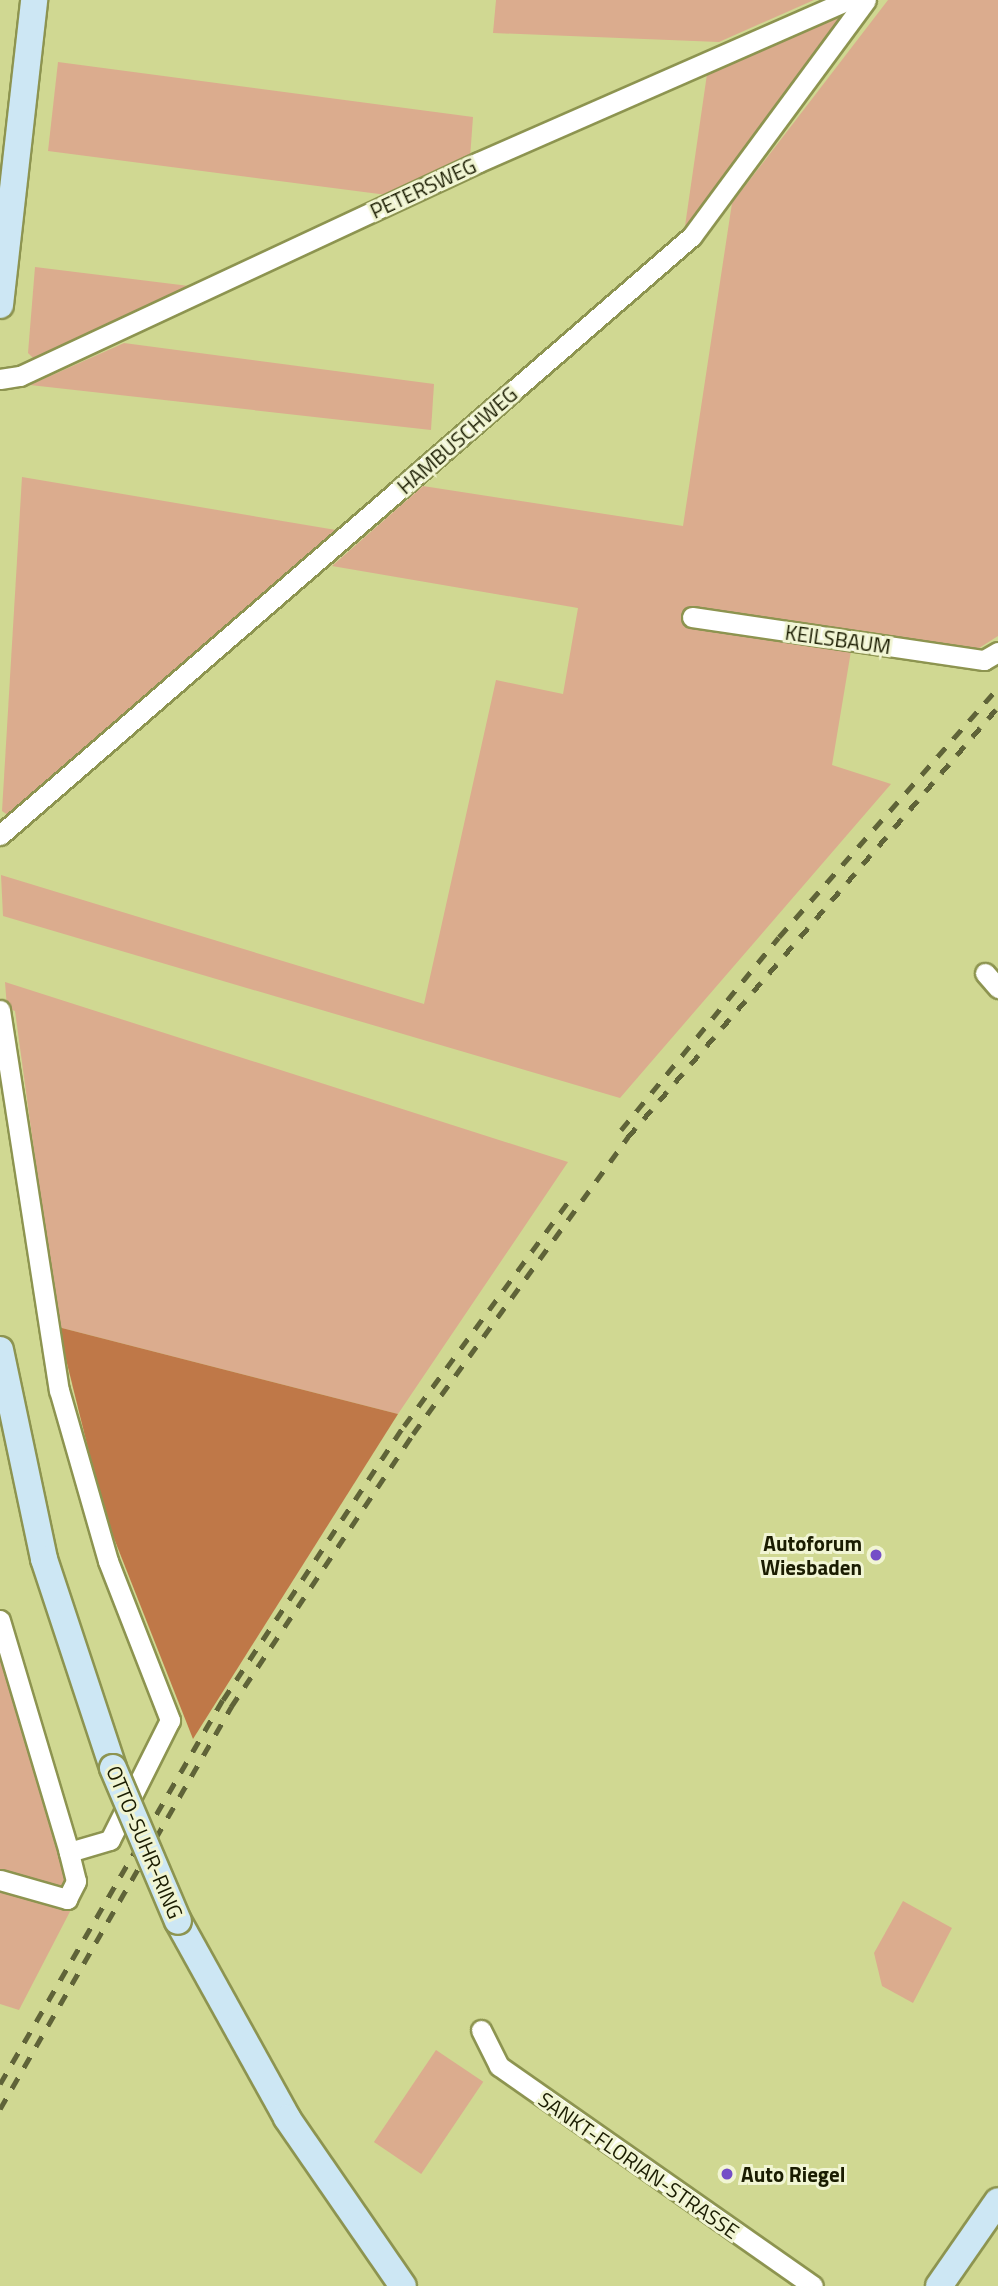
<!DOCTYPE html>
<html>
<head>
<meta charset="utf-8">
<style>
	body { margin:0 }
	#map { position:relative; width:998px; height:2286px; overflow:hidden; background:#d0d892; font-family:"Titillium Web",sans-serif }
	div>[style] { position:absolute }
	.green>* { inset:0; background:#dbac8e; transform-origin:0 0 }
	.forest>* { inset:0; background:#bf7848 }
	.roads { filter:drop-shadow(2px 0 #8d9450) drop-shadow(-2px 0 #8d9450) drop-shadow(0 2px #8d9450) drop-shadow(0 -2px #8d9450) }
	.street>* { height:19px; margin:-9.5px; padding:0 9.5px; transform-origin:9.5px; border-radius:9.5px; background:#fff }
	.secondary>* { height:26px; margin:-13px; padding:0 13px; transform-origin:13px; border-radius:13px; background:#cde7f4 }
	.rail>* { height:5px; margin-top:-2.5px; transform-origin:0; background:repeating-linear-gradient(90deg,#5f6338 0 12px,transparent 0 24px) }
	.bridges { filter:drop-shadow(2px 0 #8d9450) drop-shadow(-2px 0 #8d9450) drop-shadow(0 2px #8d9450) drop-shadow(0 -2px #8d9450) }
	.secondary-bridge>* { height:26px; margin:-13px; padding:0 13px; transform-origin:13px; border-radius:13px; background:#cde7f4 }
	.dots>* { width:19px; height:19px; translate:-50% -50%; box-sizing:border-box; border:4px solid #f1f5d3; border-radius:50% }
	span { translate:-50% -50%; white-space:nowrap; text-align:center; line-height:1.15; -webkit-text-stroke:6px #f1f5d3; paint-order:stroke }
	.street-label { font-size:21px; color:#1a1c01 }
	.poi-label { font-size:21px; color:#1a1c01; font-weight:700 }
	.right { translate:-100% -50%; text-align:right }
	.left { translate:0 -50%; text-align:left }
</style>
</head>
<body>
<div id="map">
	<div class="green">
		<i style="clip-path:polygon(496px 0,814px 0,719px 42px,493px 33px)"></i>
		<i style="clip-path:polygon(888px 0,998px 0,998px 636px,973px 652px,854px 633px,832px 765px,891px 784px,620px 1098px,3px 916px,1px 875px,424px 1004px,496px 680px,563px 694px,578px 608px,332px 566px,423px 486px,683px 526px,732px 203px)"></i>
		<i style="clip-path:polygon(850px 8px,684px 233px,707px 74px)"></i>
		<i style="clip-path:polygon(58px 62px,473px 117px,470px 158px,387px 195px,48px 151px)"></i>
		<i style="clip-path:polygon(35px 267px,189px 286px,35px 360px,28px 353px)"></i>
		<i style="clip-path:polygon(124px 343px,434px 384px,431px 430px,30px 385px)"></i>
		<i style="clip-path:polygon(22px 477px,336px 530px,9px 816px,2px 811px)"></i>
		<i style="clip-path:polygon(5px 982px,568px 1162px,398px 1414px,58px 1327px,15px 1011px,7px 1008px)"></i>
		<i style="clip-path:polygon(0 1654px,77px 1898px,19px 2010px,0 2004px)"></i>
		<i style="clip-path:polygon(903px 1901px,952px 1928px,913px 2003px,882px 1986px,874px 1953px)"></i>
		<i style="left:436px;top:2050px;width:57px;height:111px;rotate:34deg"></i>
	</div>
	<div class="forest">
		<i style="clip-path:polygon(58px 1327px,398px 1414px,193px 1739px,104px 1513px)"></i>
	</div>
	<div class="roads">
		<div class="street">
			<i style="left:0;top:379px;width:20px;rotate:-9deg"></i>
			<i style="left:20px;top:376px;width:506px;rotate:-25deg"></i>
			<i style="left:479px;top:162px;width:403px;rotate:-23.7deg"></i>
			<i style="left:692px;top:617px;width:295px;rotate:8.4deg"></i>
			<i style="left:984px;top:660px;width:16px;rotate:-30deg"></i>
			<i style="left:0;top:835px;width:915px;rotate:-40.88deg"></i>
			<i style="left:692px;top:236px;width:293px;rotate:-53.6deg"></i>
			<i style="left:985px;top:973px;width:20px;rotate:49deg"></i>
			<i style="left:0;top:1010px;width:385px;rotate:81.2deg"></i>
			<i style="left:59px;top:1390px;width:178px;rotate:74deg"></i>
			<i style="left:108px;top:1561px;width:171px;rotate:68.7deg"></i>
			<i style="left:170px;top:1720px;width:134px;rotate:116.6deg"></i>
			<i style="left:110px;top:1840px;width:43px;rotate:163.7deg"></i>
			<i style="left:69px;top:1852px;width:242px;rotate:-106.6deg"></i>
			<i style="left:0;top:1880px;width:70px;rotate:15.8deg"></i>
			<i style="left:67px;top:1899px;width:20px;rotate:-63deg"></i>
			<i style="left:76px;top:1881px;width:30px;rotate:-104deg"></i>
			<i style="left:481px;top:2030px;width:40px;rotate:63.4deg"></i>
			<i style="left:499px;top:2066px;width:383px;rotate:35deg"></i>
		</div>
		<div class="secondary">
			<i style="left:0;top:305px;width:307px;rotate:-83.6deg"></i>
			<i style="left:0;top:1350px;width:214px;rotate:78.1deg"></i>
			<i style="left:44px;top:1559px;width:220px;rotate:71.7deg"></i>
			<i style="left:178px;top:1921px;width:225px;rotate:61deg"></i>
			<i style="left:287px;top:2118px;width:204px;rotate:55.4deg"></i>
			<i style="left:939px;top:2286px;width:103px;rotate:-55.2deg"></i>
		</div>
	</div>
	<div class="rail">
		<i style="left:621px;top:1130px;width:249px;rotate:-50.7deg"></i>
		<i style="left:779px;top:937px;width:332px;rotate:-48.7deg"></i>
		<i style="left:0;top:2084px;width:444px;rotate:-59.9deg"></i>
		<i style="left:223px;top:1700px;width:328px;rotate:-56.6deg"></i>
		<i style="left:404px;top:1426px;width:283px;rotate:-53.8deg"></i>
		<i style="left:0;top:2109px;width:464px;rotate:-60.1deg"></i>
		<i style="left:231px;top:1707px;width:328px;rotate:-56.3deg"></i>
		<i style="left:413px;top:1434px;width:367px;rotate:-54.1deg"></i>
		<i style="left:628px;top:1137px;width:567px;rotate:-49.29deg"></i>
	</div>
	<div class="bridges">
		<div class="secondary-bridge">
			<i style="left:113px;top:1768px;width:166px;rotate:67deg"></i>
		</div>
	</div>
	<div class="dots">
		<i style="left:876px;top:1555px;background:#744ec7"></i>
		<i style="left:727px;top:2174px;background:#744ec7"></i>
	</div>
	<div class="street-label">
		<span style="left:423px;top:188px;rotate:-25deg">PETERSWEG</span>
		<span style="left:457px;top:440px;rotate:-41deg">HAMBUSCHWEG</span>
		<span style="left:838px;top:639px;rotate:8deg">KEILSBAUM</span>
		<span style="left:145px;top:1842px;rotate:67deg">OTTO-SUHR-RING</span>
		<span style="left:639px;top:2165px;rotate:35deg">SANKT-FLORIAN-STRASSE</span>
	</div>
	<div class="poi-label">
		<span class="right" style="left:862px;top:1555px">Autoforum<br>Wiesbaden</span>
		<span class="left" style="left:741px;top:2174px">Auto Riegel</span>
	</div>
</div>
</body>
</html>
